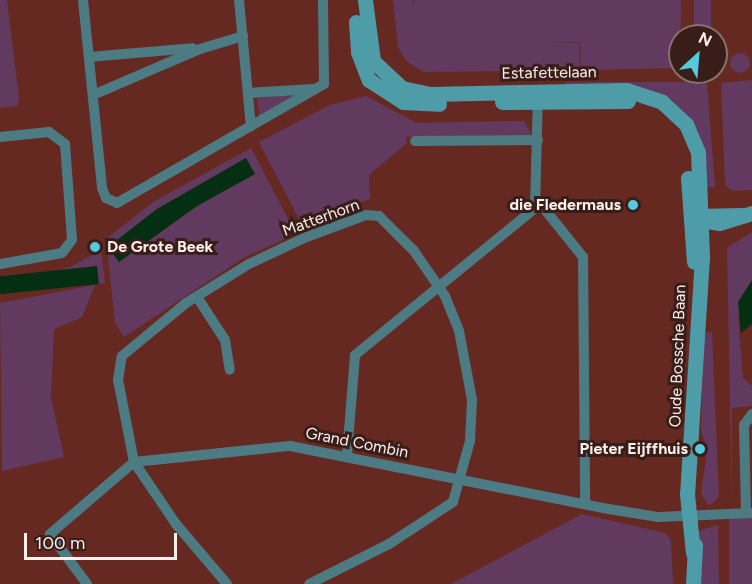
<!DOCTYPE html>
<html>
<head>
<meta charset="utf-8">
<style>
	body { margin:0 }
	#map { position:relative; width:752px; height:584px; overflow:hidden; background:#652921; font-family:Figtree,sans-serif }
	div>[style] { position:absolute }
	.green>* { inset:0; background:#623a5f; transform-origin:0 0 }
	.round { border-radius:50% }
	.water>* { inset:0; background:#042f12; transform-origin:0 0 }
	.street>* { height:10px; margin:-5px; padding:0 5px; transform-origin:5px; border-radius:5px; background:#4d7b83 }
	.secondary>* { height:15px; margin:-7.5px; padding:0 7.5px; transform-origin:7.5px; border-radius:7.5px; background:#4f9ca9 }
	.dots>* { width:16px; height:16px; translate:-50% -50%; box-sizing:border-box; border:3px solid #381d18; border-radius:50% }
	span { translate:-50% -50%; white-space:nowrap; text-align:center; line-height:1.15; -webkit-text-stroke:6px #381d18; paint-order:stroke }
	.street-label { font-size:16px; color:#ffefec }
	.poi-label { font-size:16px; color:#ffefec; font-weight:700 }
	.right { translate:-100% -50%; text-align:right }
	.left { translate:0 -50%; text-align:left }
	.north { position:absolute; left:668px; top:24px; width:60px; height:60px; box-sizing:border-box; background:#381d18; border:2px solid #88716d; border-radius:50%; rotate:26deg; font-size:16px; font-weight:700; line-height:24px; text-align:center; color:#ffefec }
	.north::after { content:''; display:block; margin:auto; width:21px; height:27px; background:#54cadd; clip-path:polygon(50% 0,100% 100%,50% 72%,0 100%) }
	.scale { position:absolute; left:24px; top:533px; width:153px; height:27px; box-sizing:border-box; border:3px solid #ffefec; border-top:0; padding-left:8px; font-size:18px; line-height:21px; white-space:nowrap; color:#ffefec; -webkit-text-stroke:4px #381d18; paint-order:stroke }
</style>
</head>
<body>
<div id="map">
	<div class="green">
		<i style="clip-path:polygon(0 0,7px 0,19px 98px,18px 106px,0 108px)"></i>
		<i style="clip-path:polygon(393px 0,413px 0,413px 7px,414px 0,681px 0,680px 68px,581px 70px,580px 42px,544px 43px,579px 43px,580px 70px,424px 72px,406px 61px,398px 47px)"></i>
		<i style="left:694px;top:0;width:17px;height:36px"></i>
		<i class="round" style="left:730px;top:53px;width:20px;height:20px"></i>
		<i style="clip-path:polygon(752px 80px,752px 190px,733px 191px,725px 185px,721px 83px)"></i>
		<i style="clip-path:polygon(565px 82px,707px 82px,715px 187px,704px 187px,677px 108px,565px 88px)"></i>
		<i style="clip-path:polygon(302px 93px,259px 116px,257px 98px)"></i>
		<i style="clip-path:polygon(366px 96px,417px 123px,524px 121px,532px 135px,406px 137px,407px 143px,369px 175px,370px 199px,301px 223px,259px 142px,330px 105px)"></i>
		<i style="clip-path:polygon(evenodd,251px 148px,296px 234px,245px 257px,124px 337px,115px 323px,106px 239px,153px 202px,251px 148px,246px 158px,255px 174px,197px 206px,119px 262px,108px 248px,157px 209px,246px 158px)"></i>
		<i style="clip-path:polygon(752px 232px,752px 280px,738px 318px,743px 378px,752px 386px,752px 406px,732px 408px,732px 503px,727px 248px)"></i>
		<i style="clip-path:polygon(101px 250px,105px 283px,99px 284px,96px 266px,0 285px,70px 267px)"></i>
		<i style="clip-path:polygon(95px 285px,82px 317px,54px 329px,51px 398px,64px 457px,2px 471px,0 303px)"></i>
		<i style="clip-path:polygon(712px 332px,719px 497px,709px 506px,701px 494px,707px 451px,701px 429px,704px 333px)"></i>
		<i style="clip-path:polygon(582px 514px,665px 533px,671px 540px,673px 584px,451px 584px)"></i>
		<i style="left:752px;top:514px;width:70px;height:23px;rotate:90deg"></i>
		<i style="clip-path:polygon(718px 525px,719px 584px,700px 584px,698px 531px)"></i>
	</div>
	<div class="water">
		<i style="clip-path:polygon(246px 158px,255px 174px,197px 206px,119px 262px,108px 247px,157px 209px)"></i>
		<i style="left:97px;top:266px;width:18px;height:99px;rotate:84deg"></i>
		<i style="clip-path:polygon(752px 280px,752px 324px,741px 333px,738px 302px)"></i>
	</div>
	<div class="street">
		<i style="left:83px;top:0;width:189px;rotate:84.2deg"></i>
		<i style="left:102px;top:188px;width:11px;rotate:68deg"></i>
		<i style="left:106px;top:198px;width:12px;rotate:24deg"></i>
		<i style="left:117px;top:203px;width:239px;rotate:-29.9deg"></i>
		<i style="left:324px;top:84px;width:84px;rotate:-90.7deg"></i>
		<i style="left:239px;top:0;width:127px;rotate:84.6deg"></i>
		<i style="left:89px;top:57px;width:104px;rotate:-4.9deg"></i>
		<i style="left:248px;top:93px;width:65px;rotate:-3.5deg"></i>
		<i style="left:93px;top:95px;width:116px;rotate:-23.3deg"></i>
		<i style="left:200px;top:49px;width:45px;rotate:-16.8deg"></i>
		<i style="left:0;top:137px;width:49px;rotate:-5.8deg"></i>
		<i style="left:49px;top:132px;width:20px;rotate:37deg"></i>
		<i style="left:65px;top:144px;width:96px;rotate:85.8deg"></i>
		<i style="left:72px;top:240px;width:16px;rotate:128deg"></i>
		<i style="left:62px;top:253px;width:63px;rotate:169.9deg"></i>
		<i style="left:415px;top:141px;width:123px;rotate:-0.5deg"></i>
		<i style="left:538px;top:201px;width:72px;rotate:51.2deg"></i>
		<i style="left:583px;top:257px;width:247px;rotate:89.5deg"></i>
		<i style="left:197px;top:297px;width:51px;rotate:56.9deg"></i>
		<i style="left:225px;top:340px;width:30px;rotate:81deg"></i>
		<i style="left:347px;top:455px;width:100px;rotate:-85.4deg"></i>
		<i style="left:355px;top:355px;width:232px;rotate:-39.2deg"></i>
		<i style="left:535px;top:208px;width:112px;rotate:-88.5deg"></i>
		<i style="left:746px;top:513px;width:88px;rotate:-91.3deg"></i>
		<i style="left:744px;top:425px;width:14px;rotate:-54deg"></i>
		<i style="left:87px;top:584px;width:62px;rotate:-126.5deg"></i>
		<i style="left:50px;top:534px;width:111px;rotate:-40.6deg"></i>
		<i style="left:134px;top:462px;width:157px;rotate:-5.9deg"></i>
		<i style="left:290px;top:446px;width:325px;rotate:11.2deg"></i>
		<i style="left:609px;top:509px;width:50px;rotate:9.3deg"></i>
		<i style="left:658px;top:517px;width:94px;rotate:-2.4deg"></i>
		<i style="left:227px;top:584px;width:79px;rotate:-130.4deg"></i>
		<i style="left:176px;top:524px;width:75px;rotate:-124.1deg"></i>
		<i style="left:134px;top:462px;width:84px;rotate:-101deg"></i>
		<i style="left:118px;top:380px;width:24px;rotate:-81deg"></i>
		<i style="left:122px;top:356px;width:83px;rotate:-39.6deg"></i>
		<i style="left:186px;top:303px;width:74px;rotate:-31.8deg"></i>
		<i style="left:249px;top:264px;width:61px;rotate:-25.3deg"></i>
		<i style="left:304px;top:238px;width:66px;rotate:-20.4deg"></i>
		<i style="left:366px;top:215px;width:13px;rotate:4deg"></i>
		<i style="left:379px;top:216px;width:49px;rotate:45deg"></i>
		<i style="left:414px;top:251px;width:55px;rotate:55.4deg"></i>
		<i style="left:445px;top:296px;width:38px;rotate:68deg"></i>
		<i style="left:459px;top:331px;width:70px;rotate:79.3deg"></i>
		<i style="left:472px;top:400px;width:41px;rotate:92.8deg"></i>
		<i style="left:470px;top:441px;width:63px;rotate:105.6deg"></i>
		<i style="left:453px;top:502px;width:77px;rotate:146.7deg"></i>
		<i style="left:389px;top:544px;width:89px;rotate:153.4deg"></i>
	</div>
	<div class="secondary">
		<i style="left:365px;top:0;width:62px;rotate:82.5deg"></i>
		<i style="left:373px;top:61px;width:40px;rotate:43deg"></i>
		<i style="left:402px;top:88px;width:29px;rotate:12deg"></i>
		<i style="left:430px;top:94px;width:196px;rotate:-1.2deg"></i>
		<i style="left:626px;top:90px;width:38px;rotate:18deg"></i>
		<i style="left:662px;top:102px;width:33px;rotate:43deg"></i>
		<i style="left:686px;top:124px;width:30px;rotate:67deg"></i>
		<i style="left:698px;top:152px;width:105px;rotate:87.8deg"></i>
		<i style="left:702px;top:257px;width:237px;rotate:93.6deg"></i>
		<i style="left:687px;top:494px;width:59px;rotate:84.2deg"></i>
		<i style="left:356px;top:22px;width:30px;rotate:86deg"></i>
		<i style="left:358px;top:52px;width:30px;rotate:69deg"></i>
		<i style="left:369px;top:80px;width:40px;rotate:32.9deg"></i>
		<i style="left:403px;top:102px;width:36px;rotate:3deg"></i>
		<i style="left:502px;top:102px;width:126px;rotate:-0.5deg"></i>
		<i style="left:688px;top:178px;width:84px;rotate:85.9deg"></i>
		<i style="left:693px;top:216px;width:52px;rotate:-1.1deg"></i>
		<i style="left:692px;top:219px;width:27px;rotate:8deg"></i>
		<i style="left:719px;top:223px;width:34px;rotate:-17deg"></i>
		<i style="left:693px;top:584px;width:39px;rotate:-87deg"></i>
	</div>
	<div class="dots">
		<i style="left:633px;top:205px;background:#54cadd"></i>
		<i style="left:95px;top:247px;background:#54cadd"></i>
		<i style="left:700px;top:449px;background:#54cadd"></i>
	</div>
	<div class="street-label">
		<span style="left:549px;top:73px;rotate:-1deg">Estafettelaan</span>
		<span style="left:321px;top:218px;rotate:-20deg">Matterhorn</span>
		<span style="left:678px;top:356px;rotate:-88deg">Oude Bossche Baan</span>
		<span style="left:357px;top:443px;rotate:11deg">Grand Combin</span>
	</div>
	<div class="poi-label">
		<span class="right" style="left:621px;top:205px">die Fledermaus</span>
		<span class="left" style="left:107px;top:247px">De Grote Beek</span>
		<span class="right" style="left:688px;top:449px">Pieter Eijffhuis</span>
	</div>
	<div class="north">N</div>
	<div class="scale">100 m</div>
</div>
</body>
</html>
